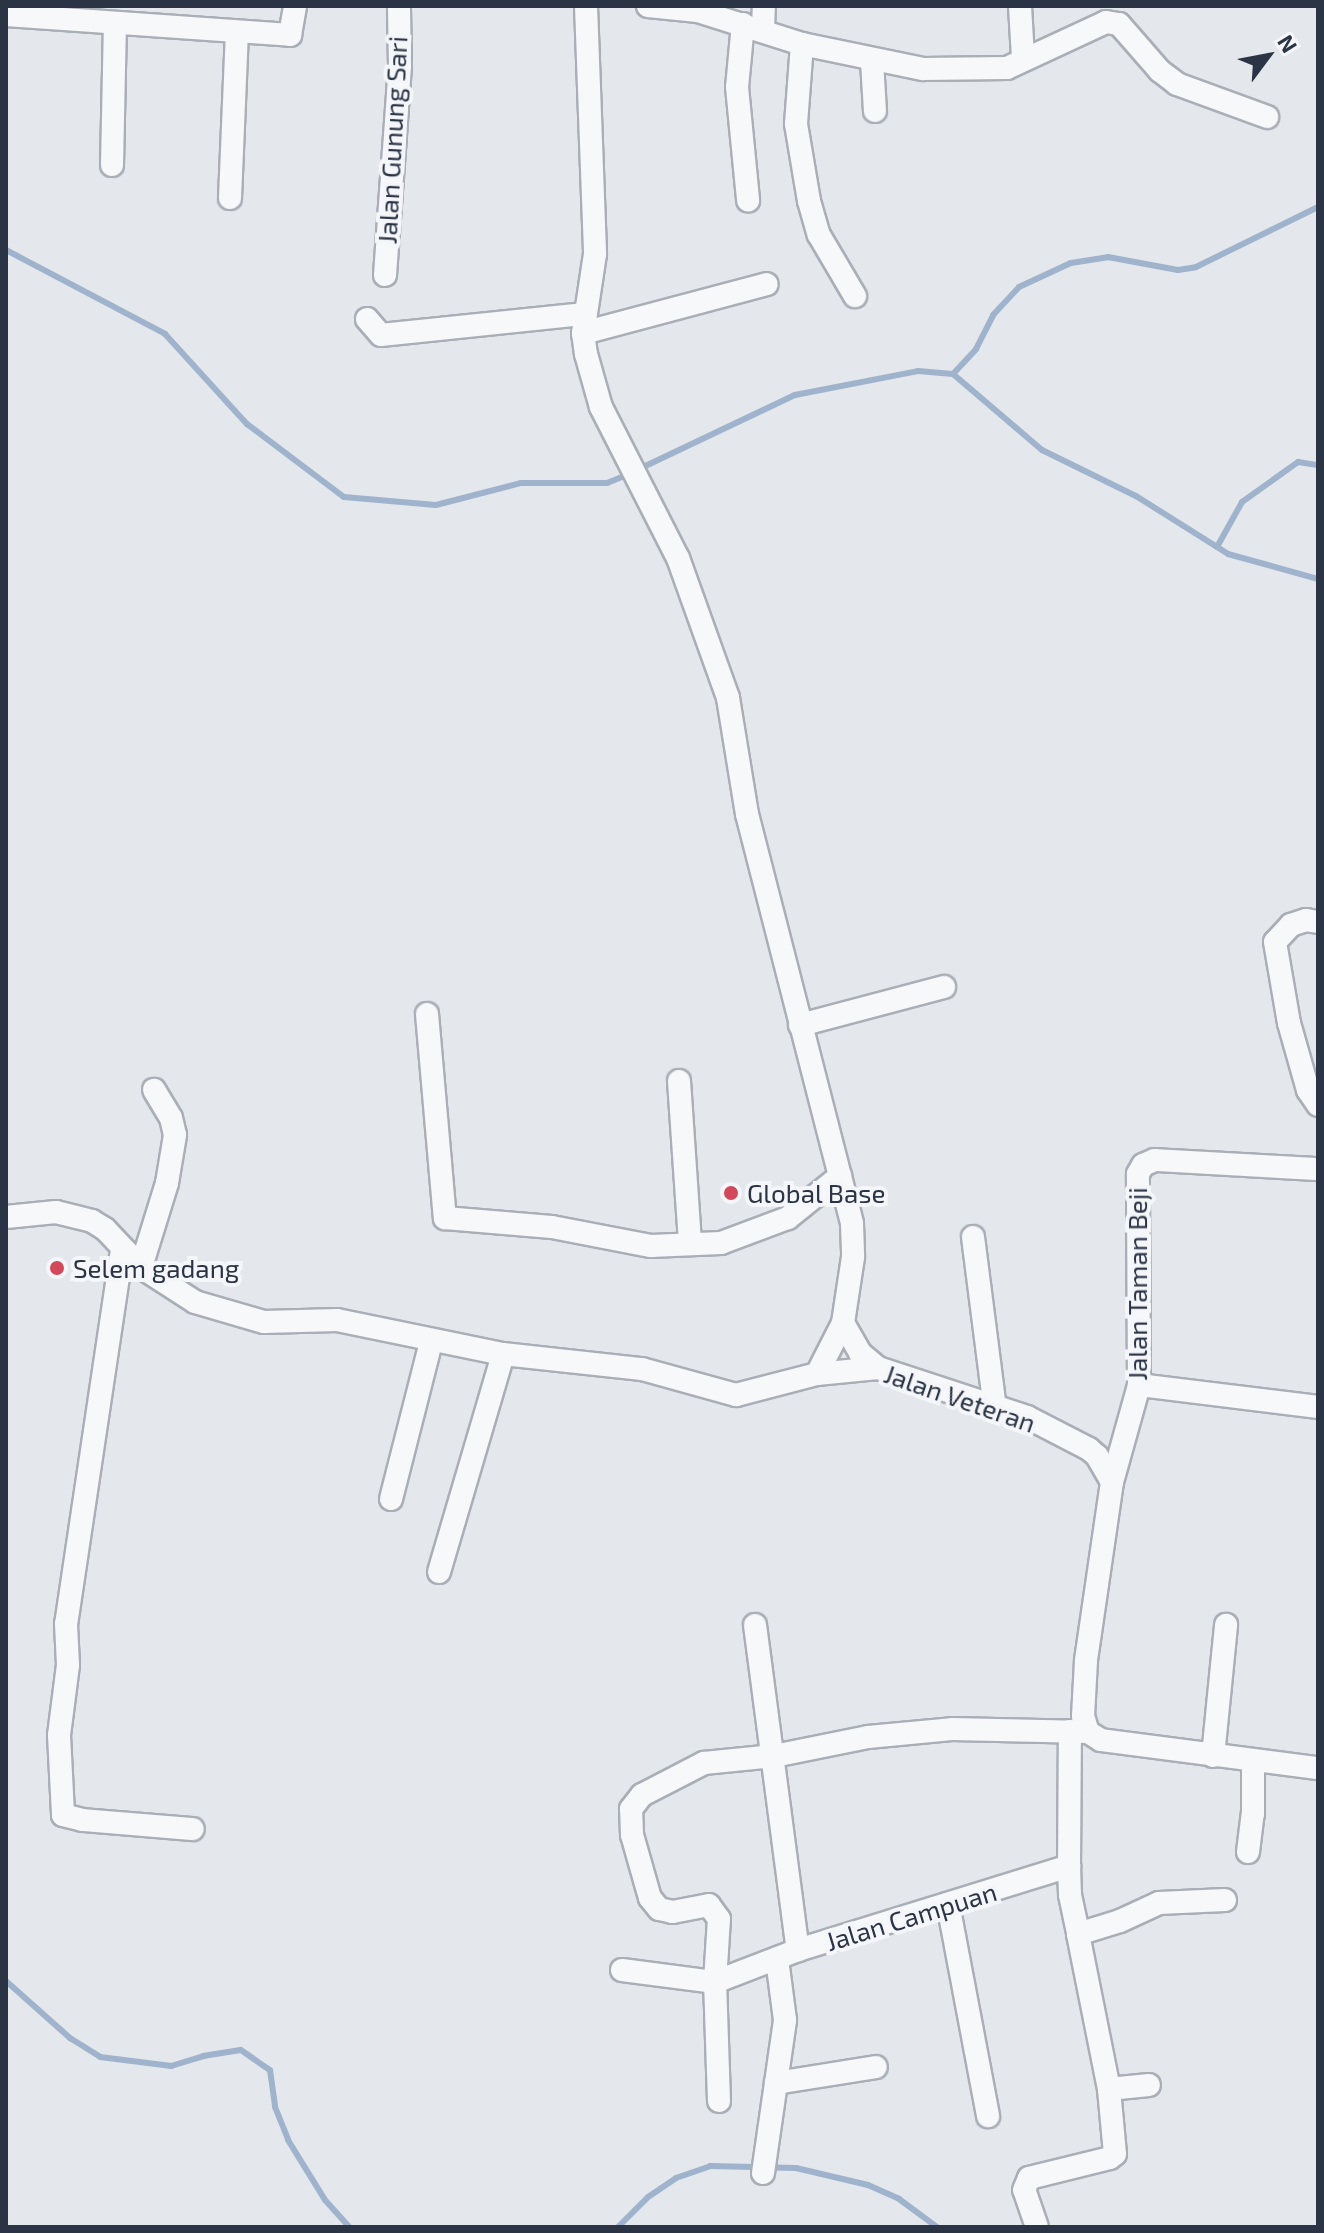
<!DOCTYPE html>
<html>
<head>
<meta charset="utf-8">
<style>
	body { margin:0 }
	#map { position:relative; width:1324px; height:2233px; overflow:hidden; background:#e4e7ec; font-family:"Exo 2",sans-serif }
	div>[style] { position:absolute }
	.stream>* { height:6px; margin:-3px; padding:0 3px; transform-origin:3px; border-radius:3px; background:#9fb4cc }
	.roads { filter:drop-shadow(2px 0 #a9aeb7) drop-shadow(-2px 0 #a9aeb7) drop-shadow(0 2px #a9aeb7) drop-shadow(0 -2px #a9aeb7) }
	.minor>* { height:22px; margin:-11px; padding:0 11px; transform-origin:11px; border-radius:11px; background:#f7f8fa }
	.dots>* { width:22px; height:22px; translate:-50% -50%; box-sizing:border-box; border:4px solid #f4f6f9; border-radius:50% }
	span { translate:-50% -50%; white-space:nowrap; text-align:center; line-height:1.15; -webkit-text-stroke:8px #f4f6f9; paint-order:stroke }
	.street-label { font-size:26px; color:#2b3445 }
	.poi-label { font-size:26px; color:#2b3445 }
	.left { translate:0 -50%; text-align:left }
	.frame { position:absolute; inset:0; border:8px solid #2b3445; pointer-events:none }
	.north { position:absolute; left:1228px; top:16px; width:80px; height:80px; -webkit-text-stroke:6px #f4f6f9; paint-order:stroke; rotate:58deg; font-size:22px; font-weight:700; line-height:32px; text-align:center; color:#2b3445 }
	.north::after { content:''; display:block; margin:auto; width:28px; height:36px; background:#2b3445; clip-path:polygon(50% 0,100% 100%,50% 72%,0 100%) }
</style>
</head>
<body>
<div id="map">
	<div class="stream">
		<i style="left:6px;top:250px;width:180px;rotate:27.8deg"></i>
		<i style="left:165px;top:334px;width:122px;rotate:47.7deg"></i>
		<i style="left:247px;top:424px;width:121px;rotate:37deg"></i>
		<i style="left:344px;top:497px;width:92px;rotate:5deg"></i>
		<i style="left:436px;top:505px;width:88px;rotate:-14.5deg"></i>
		<i style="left:521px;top:483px;width:86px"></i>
		<i style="left:607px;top:483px;width:24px;rotate:-22deg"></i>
		<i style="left:953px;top:374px;width:34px;rotate:-47deg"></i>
		<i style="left:976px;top:349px;width:38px;rotate:-63deg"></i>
		<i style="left:993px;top:315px;width:38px;rotate:-47deg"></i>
		<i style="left:1019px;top:287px;width:57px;rotate:-24.8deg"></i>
		<i style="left:1071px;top:263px;width:37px;rotate:-9deg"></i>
		<i style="left:1108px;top:257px;width:71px;rotate:10.5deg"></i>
		<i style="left:1178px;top:270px;width:18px;rotate:-9deg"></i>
		<i style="left:1196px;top:267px;width:136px;rotate:-26.2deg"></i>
		<i style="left:639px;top:469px;width:173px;rotate:-25.4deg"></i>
		<i style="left:795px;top:395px;width:125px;rotate:-11deg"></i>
		<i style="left:918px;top:371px;width:35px;rotate:5deg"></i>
		<i style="left:953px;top:374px;width:117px;rotate:40.5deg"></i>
		<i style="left:1042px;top:450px;width:105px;rotate:26.1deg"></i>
		<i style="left:1136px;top:496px;width:109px;rotate:32.2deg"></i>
		<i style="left:1228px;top:554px;width:93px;rotate:15.5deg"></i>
		<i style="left:1217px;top:547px;width:51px;rotate:-60.9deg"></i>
		<i style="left:1242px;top:502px;width:69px;rotate:-35.5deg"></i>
		<i style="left:1298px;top:462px;width:20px;rotate:9deg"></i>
		<i style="left:6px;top:1981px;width:86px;rotate:41.7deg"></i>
		<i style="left:70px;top:2038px;width:36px;rotate:32deg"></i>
		<i style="left:100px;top:2057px;width:72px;rotate:7.2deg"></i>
		<i style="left:171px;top:2066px;width:34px;rotate:-17deg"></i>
		<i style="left:203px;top:2056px;width:38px;rotate:-9deg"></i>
		<i style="left:241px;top:2050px;width:35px;rotate:35deg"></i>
		<i style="left:270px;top:2070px;width:37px;rotate:82deg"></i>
		<i style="left:275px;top:2107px;width:35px;rotate:68deg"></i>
		<i style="left:288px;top:2140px;width:70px;rotate:58.3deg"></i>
		<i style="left:325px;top:2200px;width:36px;rotate:48deg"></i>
		<i style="left:618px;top:2227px;width:42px;rotate:-45deg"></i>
		<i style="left:648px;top:2197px;width:34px;rotate:-34deg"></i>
		<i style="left:676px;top:2178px;width:36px;rotate:-19deg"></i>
		<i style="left:710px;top:2166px;width:86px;rotate:1.3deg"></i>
		<i style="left:796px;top:2168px;width:74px;rotate:13.3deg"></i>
		<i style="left:868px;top:2185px;width:34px;rotate:24deg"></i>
		<i style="left:899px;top:2199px;width:47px;rotate:36.4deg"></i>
	</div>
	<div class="roads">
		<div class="minor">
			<i style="left:586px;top:6px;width:248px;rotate:87.9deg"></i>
			<i style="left:595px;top:254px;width:80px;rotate:98.6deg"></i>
			<i style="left:583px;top:333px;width:21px;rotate:82deg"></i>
			<i style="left:586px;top:354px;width:55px;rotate:74.2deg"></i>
			<i style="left:601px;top:407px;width:169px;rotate:63deg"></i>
			<i style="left:678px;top:558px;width:149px;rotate:70.3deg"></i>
			<i style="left:728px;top:698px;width:118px;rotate:80.7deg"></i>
			<i style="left:747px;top:814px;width:423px;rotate:75.6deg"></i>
			<i style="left:852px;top:1224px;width:33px;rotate:88deg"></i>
			<i style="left:853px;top:1257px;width:67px;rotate:98.6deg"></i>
			<i style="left:843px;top:1323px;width:57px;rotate:117deg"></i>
			<i style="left:648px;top:6px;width:50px;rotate:5.7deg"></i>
			<i style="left:698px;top:11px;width:109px;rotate:17.6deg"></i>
			<i style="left:802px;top:44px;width:124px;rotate:11.7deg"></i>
			<i style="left:923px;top:69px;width:84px;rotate:-0.7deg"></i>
			<i style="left:1007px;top:68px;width:109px;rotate:-24.9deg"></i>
			<i style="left:1106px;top:22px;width:13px;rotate:9deg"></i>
			<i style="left:1119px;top:24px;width:62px;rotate:48.9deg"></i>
			<i style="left:1160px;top:71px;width:21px;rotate:37deg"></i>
			<i style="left:1177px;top:84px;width:96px;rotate:20.1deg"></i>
			<i style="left:1020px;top:6px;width:52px;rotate:86.7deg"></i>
			<i style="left:6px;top:15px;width:285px;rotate:4deg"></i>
			<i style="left:290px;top:35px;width:29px;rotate:-80deg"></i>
			<i style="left:743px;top:24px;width:63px;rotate:95.4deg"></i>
			<i style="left:737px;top:87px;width:114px;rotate:84.4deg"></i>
			<i style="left:763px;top:30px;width:24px;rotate:-88deg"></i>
			<i style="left:802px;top:44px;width:80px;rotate:94.3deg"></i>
			<i style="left:796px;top:124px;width:78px;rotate:80.4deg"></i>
			<i style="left:809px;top:201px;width:35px;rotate:74deg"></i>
			<i style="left:819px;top:235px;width:71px;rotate:59.5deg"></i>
			<i style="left:872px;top:61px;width:50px;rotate:86.6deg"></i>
			<i style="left:112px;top:165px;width:142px;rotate:-88.8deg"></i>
			<i style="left:230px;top:198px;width:165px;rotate:-87.6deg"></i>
			<i style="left:385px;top:275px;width:210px;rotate:-85.9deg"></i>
			<i style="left:400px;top:66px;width:60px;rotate:-91deg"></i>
			<i style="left:367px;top:319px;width:21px;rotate:49deg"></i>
			<i style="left:381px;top:335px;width:205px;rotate:-5.9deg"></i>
			<i style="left:583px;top:333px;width:190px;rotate:-14.9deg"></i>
			<i style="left:1318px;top:922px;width:12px;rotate:-171deg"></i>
			<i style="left:1306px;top:920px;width:16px;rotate:162deg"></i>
			<i style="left:1291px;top:925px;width:23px;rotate:133deg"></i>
			<i style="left:1275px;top:942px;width:82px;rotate:80.2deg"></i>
			<i style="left:1289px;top:1023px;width:70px;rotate:74.2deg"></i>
			<i style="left:1308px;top:1090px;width:18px;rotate:56deg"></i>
			<i style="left:427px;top:1014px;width:205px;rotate:85deg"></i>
			<i style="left:445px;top:1218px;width:107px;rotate:4.8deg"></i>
			<i style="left:552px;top:1227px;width:101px;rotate:10.9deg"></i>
			<i style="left:651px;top:1246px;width:70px;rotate:-2.5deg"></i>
			<i style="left:721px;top:1243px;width:72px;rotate:-20.5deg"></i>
			<i style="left:788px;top:1218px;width:67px;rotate:-38.9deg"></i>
			<i style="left:800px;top:1025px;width:149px;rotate:-14.8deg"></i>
			<i style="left:679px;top:1081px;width:163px;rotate:86.1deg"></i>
			<i style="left:6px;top:1217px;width:50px;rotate:-5.7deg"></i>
			<i style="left:56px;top:1212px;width:37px;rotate:14deg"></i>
			<i style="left:92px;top:1221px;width:15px;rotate:32deg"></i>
			<i style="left:105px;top:1229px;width:52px;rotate:46.5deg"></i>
			<i style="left:141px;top:1267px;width:64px;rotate:32.9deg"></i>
			<i style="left:195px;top:1302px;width:72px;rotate:16.2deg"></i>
			<i style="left:264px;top:1322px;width:73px;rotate:-1.6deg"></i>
			<i style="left:337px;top:1320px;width:169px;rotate:11.6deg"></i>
			<i style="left:503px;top:1354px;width:140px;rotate:6.2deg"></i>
			<i style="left:642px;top:1369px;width:98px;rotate:15.5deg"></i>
			<i style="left:736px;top:1395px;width:84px;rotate:-14.5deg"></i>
			<i style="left:817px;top:1374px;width:61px;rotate:-5.6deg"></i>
			<i style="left:878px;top:1368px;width:157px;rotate:18.2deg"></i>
			<i style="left:1027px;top:1417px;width:70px;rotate:27.3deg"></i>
			<i style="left:1089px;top:1449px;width:11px;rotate:41deg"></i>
			<i style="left:1097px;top:1456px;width:30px;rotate:60deg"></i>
			<i style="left:1112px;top:1482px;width:181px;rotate:98.3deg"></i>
			<i style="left:1086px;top:1661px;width:55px;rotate:93.1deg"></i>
			<i style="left:1083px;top:1716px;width:17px;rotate:73deg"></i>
			<i style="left:1088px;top:1732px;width:15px;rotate:32deg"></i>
			<i style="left:1101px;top:1740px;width:219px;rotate:7.4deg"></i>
			<i style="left:973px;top:1237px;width:172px;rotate:82.7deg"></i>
			<i style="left:122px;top:1250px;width:378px;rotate:98.5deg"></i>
			<i style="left:66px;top:1624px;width:41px;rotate:87.2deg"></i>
			<i style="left:68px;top:1665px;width:71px;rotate:97.3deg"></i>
			<i style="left:59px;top:1735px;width:80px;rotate:87.1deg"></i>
			<i style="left:63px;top:1815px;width:21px;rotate:14deg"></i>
			<i style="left:83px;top:1820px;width:110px;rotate:4.7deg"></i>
			<i style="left:141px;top:1267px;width:88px;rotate:-72.8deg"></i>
			<i style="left:167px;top:1183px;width:49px;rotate:-80.5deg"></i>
			<i style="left:175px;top:1135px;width:17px;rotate:-103deg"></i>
			<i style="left:171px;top:1118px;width:33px;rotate:-121deg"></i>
			<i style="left:843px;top:1323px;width:34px;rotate:60deg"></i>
			<i style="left:860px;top:1353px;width:23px;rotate:40deg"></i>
			<i style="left:1139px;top:1385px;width:180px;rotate:7deg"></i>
			<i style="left:1112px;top:1482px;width:101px;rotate:-74.4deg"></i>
			<i style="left:1139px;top:1385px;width:211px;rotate:-90.3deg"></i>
			<i style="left:1138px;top:1174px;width:10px;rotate:-61deg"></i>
			<i style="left:1143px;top:1165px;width:13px;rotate:-23deg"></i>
			<i style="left:1155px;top:1160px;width:163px;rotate:3.2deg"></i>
			<i style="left:391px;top:1499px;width:162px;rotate:-75.7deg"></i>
			<i style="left:439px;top:1572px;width:227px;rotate:-73.6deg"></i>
			<i style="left:755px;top:1625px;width:328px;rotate:82.5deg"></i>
			<i style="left:1213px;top:1756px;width:132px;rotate:-84.3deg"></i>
			<i style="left:1248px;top:1852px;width:38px;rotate:-83deg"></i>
			<i style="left:1253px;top:1814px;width:54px;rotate:-90deg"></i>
			<i style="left:1069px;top:1866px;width:29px;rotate:88deg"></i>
			<i style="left:1070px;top:1895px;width:40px;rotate:78deg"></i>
			<i style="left:1078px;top:1934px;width:44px;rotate:-17.2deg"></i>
			<i style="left:1120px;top:1921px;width:43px;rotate:-24.8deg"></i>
			<i style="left:1159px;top:1903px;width:66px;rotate:-2.6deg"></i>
			<i style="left:948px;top:1904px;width:216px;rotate:79.3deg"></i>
			<i style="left:1078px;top:1934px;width:158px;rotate:78.7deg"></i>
			<i style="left:1109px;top:2089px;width:40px;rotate:-5.7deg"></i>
			<i style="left:622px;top:1970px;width:94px;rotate:7.4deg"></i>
			<i style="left:715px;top:1982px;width:89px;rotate:-21.1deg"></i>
			<i style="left:798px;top:1950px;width:284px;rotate:-17.2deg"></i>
			<i style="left:1069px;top:1866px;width:135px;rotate:-89.6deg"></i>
			<i style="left:776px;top:2083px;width:101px;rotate:-9.1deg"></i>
			<i style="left:719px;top:2101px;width:119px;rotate:-91.9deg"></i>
			<i style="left:715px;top:1982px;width:63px;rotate:-86.4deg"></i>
			<i style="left:719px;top:1919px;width:17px;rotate:-126deg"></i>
			<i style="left:709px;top:1905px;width:37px;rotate:169deg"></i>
			<i style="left:673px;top:1912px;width:14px;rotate:-168deg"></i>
			<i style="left:659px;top:1909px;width:14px;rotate:-129deg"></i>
			<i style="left:650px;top:1898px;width:66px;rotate:-105.9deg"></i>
			<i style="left:632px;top:1835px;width:26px;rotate:-92deg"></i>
			<i style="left:631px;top:1809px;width:18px;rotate:-52deg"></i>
			<i style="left:642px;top:1795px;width:70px;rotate:-27.3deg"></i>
			<i style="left:704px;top:1763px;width:70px;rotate:-5.7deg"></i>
			<i style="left:774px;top:1756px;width:96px;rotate:-11.4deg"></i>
			<i style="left:868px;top:1737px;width:84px;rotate:-5.4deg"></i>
			<i style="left:952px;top:1729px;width:136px;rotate:1.3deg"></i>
			<i style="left:763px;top:2173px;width:155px;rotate:-81.8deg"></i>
			<i style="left:785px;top:2020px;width:62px;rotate:-97.5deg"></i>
			<i style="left:1037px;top:2227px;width:39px;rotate:-109deg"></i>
			<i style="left:1024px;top:2190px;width:13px;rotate:-67deg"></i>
			<i style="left:1029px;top:2178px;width:83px;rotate:-13.9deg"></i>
			<i style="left:1110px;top:2158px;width:6px;rotate:-39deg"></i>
			<i style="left:1115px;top:2154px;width:65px;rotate:-95.3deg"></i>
		</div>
	</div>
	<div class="dots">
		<i style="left:731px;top:1193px;background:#d1495b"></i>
		<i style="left:57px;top:1268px;background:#d1495b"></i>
	</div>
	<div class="street-label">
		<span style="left:392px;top:140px;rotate:-87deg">Jalan Gunung Sari</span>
		<span style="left:1137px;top:1284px;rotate:-90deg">Jalan Taman Beji</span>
		<span style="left:960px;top:1398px;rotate:19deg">Jalan Veteran</span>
		<span style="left:911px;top:1916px;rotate:-17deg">Jalan Campuan</span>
	</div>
	<div class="poi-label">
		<span class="left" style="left:747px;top:1193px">Global Base</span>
		<span class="left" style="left:73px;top:1268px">Selem gadang</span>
	</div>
	<div class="frame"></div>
	<div class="north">N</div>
</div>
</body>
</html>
